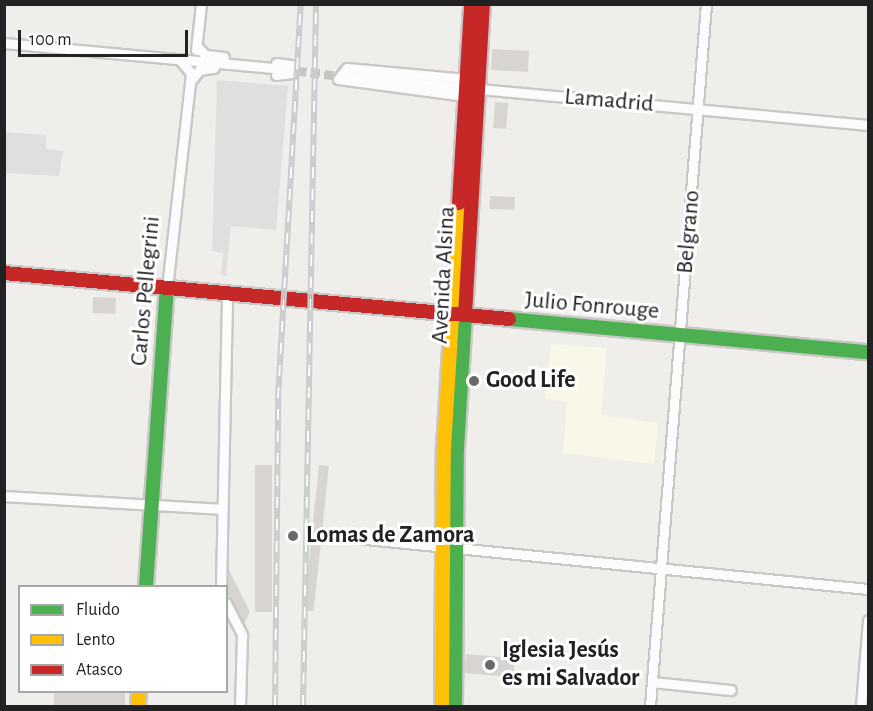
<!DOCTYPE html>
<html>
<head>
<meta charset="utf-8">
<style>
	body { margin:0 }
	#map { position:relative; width:873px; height:711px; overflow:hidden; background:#f0eeeb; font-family:"Alegreya Sans",sans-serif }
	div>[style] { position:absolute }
	.education>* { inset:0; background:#f8f7e8 }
	.parking>* { inset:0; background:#e0dfde }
	.building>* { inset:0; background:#d7d4d2; transform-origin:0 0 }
	.street-tunnel>* { height:9px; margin-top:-4.5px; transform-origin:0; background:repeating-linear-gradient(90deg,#c7c5c3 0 9px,transparent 0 13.5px) }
	.roads { filter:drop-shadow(2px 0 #c9c8c7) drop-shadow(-2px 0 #c9c8c7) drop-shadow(0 2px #c9c8c7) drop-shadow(0 -2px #c9c8c7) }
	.street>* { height:9px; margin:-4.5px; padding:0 4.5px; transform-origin:4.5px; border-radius:4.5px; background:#fdfcfc }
	.fast>* { height:14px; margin:-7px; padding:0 7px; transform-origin:7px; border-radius:7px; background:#4caf50 }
	.slow>* { height:14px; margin:-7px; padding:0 7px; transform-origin:7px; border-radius:7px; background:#ffc107 }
	.jam>* { height:14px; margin:-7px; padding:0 7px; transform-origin:7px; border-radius:7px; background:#c62828 }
	.rail>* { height:6px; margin-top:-3px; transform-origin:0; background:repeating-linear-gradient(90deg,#fff 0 11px,#ccc 0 22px); box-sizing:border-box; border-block:2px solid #ccc }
	.dots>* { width:16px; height:16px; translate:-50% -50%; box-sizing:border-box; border:3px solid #fff; border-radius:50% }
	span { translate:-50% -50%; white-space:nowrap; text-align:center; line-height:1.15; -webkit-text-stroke:6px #fff; paint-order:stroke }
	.street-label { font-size:24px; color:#222 }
	.poi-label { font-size:24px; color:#222; font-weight:700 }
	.left { translate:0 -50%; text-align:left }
	.frame { position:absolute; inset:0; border:6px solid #222; pointer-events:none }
	.legend { position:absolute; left:18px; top:585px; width:210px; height:108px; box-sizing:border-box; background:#fff; border:2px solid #a7a7a7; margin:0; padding:8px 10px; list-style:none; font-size:18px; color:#222 }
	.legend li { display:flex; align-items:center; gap:12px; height:30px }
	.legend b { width:30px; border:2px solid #a7a7a7 }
	.scale { position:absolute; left:18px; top:30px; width:170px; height:27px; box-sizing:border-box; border:3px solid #222; border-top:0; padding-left:8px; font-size:18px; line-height:21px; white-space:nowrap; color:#222; -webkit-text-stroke:4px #fff; paint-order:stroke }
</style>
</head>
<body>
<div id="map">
	<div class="education">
		<i style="clip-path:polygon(551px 344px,607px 348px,601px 415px,658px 423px,654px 464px,563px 453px,567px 402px,545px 399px)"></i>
	</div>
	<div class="parking">
		<i style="clip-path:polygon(217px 80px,288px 86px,276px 230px,231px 226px,226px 276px,221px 275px,223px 253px,212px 251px)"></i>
		<i style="clip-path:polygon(4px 132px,46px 135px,46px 149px,63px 151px,59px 176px,5px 173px)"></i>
	</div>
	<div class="building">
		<i style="left:492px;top:49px;width:37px;height:21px;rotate:3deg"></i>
		<i style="left:495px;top:102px;width:13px;height:26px;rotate:4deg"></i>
		<i style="left:490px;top:196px;width:25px;height:13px;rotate:2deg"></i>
		<i style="left:93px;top:297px;width:23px;height:16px;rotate:2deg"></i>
		<i style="left:255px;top:465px;width:17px;height:147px"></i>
		<i style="left:319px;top:465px;width:10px;height:146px;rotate:6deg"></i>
		<i style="clip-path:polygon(228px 568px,250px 612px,244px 624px,228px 595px)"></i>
		<i style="left:466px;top:654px;width:49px;height:19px;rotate:5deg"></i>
		<i style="left:54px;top:692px;width:71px;height:14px"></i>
	</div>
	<div class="street-tunnel">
		<i style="left:284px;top:69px;width:64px;rotate:7.1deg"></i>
	</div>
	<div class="roads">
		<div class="street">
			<i style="left:4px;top:43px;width:281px;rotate:5.3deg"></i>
			<i style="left:197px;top:46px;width:12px;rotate:48deg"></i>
			<i style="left:205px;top:55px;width:19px;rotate:6deg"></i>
			<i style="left:196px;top:50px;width:46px;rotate:-83.8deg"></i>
			<i style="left:276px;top:75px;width:16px;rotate:-7deg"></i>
			<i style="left:292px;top:73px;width:8px;rotate:-97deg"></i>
			<i style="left:291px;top:65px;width:15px;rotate:-172deg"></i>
			<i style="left:350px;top:77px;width:520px;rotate:5.29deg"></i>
			<i style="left:190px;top:82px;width:15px;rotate:-53deg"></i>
			<i style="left:199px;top:70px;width:15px;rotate:-8deg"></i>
			<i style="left:465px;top:96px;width:128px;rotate:-172.4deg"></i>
			<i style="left:338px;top:79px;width:14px;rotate:-51deg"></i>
			<i style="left:347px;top:68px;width:120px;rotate:5.3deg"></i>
			<i style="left:167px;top:288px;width:216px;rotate:-83.6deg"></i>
			<i style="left:191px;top:73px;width:16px;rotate:-130deg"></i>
			<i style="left:4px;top:496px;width:219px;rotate:3.4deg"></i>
			<i style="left:366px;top:539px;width:504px;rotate:5.69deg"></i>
			<i style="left:221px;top:586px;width:295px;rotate:-88.8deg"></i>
			<i style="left:226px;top:603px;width:36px;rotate:63deg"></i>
			<i style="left:242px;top:635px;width:71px;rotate:91.6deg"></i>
			<i style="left:652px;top:682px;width:79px;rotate:5.8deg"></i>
			<i style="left:650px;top:706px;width:704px;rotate:-85.44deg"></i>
			<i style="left:861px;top:706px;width:86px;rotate:-85.3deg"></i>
		</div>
		<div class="fast">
			<i style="left:509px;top:319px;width:361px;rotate:5.3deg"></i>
			<i style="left:146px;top:586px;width:299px;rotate:-86deg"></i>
			<i style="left:455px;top:706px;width:257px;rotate:-89.6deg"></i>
			<i style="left:457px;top:449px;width:134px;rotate:-86.6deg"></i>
		</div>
		<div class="slow">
			<i style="left:138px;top:706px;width:14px;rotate:-86deg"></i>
			<i style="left:442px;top:706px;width:258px;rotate:-89.6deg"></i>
			<i style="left:444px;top:448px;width:245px;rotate:-86.5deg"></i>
		</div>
		<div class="jam">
			<i style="left:459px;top:203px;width:199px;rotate:-86.5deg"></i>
			<i style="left:4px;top:273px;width:507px;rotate:5.2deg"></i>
			<i style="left:465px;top:315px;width:312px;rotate:-86.7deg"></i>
		</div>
	</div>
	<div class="rail">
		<i style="left:275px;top:706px;width:308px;rotate:-89.4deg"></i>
		<i style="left:278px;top:398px;width:395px;rotate:-86.7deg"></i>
		<i style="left:303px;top:706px;width:702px;rotate:-88.94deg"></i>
	</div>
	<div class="dots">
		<i style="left:474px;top:381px;background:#6a6968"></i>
		<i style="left:293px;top:536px;background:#6a6968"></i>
		<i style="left:490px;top:665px;background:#6a6968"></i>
	</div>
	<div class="street-label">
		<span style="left:609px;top:101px;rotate:5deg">Lamadrid</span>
		<span style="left:689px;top:232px;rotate:-85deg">Belgrano</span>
		<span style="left:444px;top:275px;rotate:-87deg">Avenida Alsina</span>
		<span style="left:146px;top:291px;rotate:-85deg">Carlos Pellegrini</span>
		<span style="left:592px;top:306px;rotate:5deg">Julio Fonrouge</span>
	</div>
	<div class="poi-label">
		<span class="left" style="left:486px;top:381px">Good Life</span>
		<span class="left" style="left:306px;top:536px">Lomas de Zamora</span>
		<span class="left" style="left:502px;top:665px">Iglesia Jesús<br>es mi Salvador</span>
	</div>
	<div class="frame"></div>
	<ul class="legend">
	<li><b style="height:8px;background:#4caf50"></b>Fluido</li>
	<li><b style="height:8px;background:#ffc107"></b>Lento</li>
	<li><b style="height:8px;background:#c62828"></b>Atasco</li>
	</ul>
	<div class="scale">100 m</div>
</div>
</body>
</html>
